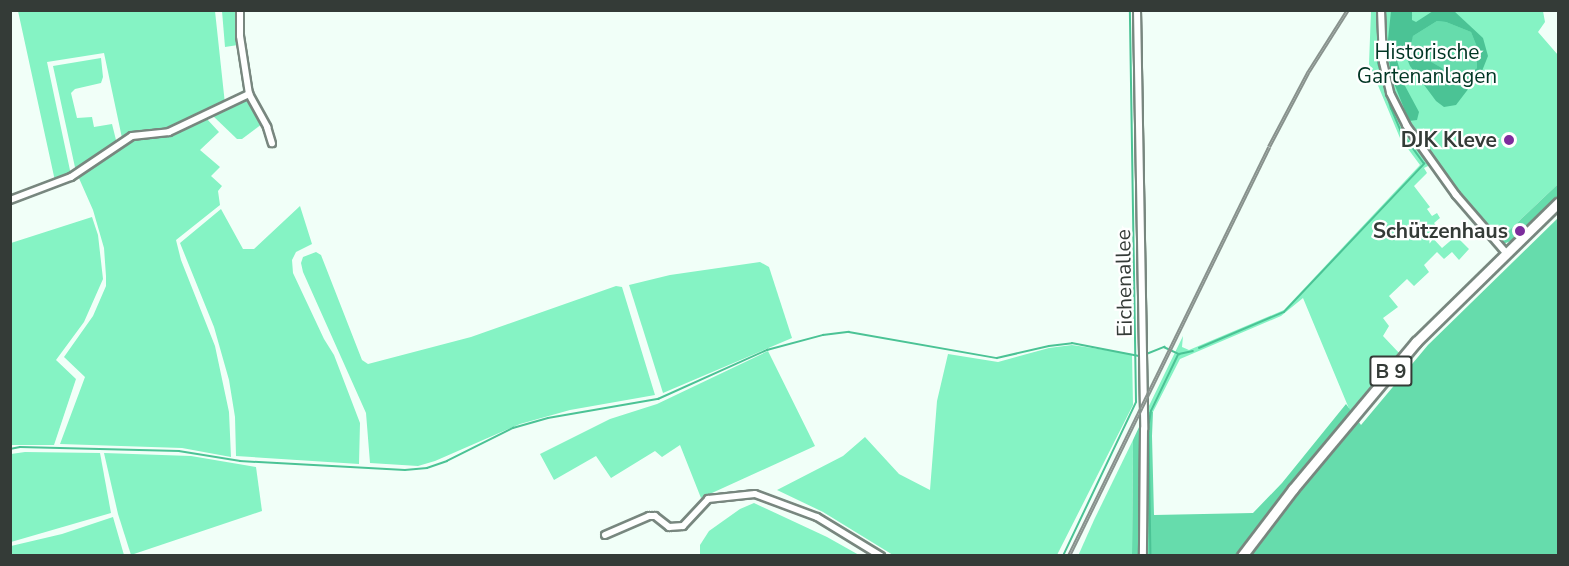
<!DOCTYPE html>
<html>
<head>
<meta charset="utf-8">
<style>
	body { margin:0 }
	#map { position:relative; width:1569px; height:566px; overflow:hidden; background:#f1fff8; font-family:"Nunito Sans",sans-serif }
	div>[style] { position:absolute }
	.green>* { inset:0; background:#85f3c4 }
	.forest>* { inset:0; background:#66dcac }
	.water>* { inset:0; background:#4bc395 }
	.stream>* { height:1.5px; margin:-0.75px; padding:0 0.75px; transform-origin:0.75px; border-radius:0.75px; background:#4bc395 }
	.roads { filter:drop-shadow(2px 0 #78877f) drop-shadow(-2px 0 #78877f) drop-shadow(0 2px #78877f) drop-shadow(0 -2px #78877f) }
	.minor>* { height:6px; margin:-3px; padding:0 3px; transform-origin:3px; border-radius:3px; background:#fff }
	.primary>* { height:9px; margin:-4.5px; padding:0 4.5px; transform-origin:4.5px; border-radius:4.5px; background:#fff }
	.rail>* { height:4px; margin-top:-2px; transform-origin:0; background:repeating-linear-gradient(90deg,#fff 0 4.5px,#88928d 0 9px); box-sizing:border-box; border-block:2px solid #88928d }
	.dots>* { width:16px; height:16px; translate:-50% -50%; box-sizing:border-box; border:3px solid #fff; border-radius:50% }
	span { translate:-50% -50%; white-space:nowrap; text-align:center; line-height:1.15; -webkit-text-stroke:4.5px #fff; paint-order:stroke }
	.shield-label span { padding:2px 4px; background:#fff; border:2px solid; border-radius:4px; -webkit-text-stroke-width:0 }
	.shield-label { font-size:20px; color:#343b37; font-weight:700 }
	.park-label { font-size:21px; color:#003624 }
	.poi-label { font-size:21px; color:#343b37; font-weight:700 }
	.right { translate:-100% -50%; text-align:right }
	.street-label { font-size:21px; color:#343b37 }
	.frame { position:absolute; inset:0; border:12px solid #343b37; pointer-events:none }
</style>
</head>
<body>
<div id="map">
	<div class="green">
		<i style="clip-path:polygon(18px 11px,215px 11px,225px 104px,168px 132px,140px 132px,122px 138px,104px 53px,47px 62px,71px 175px,55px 181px)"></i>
		<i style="clip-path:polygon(222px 11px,238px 11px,238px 45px,225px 47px)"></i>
		<i style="clip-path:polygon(1371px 11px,1543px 11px,1545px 22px,1538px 32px,1558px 55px,1558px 184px,1499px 240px,1434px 163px,1424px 168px,1427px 173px,1414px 186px,1430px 207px,1427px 209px,1432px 216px,1437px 213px,1440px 218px,1434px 223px,1437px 227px,1429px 234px,1442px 248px,1456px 236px,1469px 249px,1459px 260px,1452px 252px,1444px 259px,1437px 252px,1424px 265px,1429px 272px,1414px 286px,1407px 279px,1389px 296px,1398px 307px,1383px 318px,1389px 326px,1383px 336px,1400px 354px,1350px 411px,1303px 298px,1281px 316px,1180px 359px,1153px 412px,1146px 412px,1183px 336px,1182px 347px,1189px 350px,1284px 310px,1420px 165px,1400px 138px,1369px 64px)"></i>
		<i style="clip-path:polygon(101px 58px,103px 77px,101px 83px,75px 89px,71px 93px,77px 118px,92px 117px,94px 127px,112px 124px,117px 144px,76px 172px,53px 66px)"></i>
		<i style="clip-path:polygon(248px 97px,262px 124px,242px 139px,237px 139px,212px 115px)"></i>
		<i style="clip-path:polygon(206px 118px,219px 132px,200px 150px,220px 167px,211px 176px,222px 186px,218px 191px,220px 205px,176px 240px,181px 260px,215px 346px,229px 412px,231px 457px,182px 448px,60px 444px,85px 377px,64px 357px,93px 316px,106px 286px,106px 276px,104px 248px,93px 210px,78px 176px,134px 138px,169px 135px)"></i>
		<i style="clip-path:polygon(300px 206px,312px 244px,296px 252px,292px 260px,293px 273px,324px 339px,334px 355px,360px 423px,359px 464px,236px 456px,235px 417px,229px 380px,214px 327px,180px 243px,221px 209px,243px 249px,254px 249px)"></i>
		<i style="clip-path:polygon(92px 217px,98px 235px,103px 279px,84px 322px,56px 360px,76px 379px,54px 445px,11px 445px,11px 243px)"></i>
		<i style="clip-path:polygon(316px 252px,321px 255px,362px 360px,368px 364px,471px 337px,616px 286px,622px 287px,655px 395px,570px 410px,520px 424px,435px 461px,418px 466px,370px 463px,366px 413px,303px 272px,301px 263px,303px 257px)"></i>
		<i style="clip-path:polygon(760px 262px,769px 267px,792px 338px,663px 393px,629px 285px,670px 275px)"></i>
		<i style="clip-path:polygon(1072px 345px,1132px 354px,1133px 405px,1057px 555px,893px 555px,823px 512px,777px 490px,843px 456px,865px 437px,899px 474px,930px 490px,937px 401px,948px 354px,998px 362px,1049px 348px)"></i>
		<i style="clip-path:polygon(768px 351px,815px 446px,701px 498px,680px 445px,662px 457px,655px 451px,611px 478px,596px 456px,554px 480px,540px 454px,610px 419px,657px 404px)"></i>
		<i style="clip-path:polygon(1133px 440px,1132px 555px,1078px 556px,1094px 520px)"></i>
		<i style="clip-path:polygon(25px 452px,100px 453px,111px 513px,11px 542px,11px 454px)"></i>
		<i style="clip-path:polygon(104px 453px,191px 456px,256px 467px,262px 511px,131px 555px,118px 514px)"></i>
		<i style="clip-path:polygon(754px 503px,827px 537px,859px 555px,700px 555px,700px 545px,709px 531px,740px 509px)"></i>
		<i style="clip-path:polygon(113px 517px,124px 555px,11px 555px,11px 546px,62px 534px)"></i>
	</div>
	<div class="forest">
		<i style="clip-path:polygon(1437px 21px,1446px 22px,1471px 32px,1477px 47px,1477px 68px,1461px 82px,1455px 83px,1442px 68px,1416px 54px,1410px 44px,1413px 36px)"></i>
		<i style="clip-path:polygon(1558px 184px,1558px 196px,1511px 241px,1503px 244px,1499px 240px)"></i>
		<i style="clip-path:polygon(1558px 218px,1558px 555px,1132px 556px,1133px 440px,1146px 412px,1153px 412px,1152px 436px,1154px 515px,1253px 513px,1282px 483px,1346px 404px,1361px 425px,1428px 345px)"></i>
	</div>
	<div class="water">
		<i style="clip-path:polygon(evenodd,1391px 11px,1412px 11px,1412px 20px,1416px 22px,1433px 11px,1454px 11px,1483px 38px,1488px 56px,1482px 71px,1456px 105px,1444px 107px,1436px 101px,1410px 66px,1402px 47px,1397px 48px,1396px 57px,1404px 84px,1419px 112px,1417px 120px,1409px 121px,1392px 78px,1387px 49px,1391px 11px,1437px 21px,1446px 22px,1471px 32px,1477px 47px,1477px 68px,1461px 82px,1455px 83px,1442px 68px,1417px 54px,1411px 44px,1413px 36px,1437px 21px)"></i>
	</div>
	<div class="stream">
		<i style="left:1199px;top:348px;width:92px;rotate:-23deg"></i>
		<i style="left:1284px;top:312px;width:204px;rotate:-46.6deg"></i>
		<i style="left:1424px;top:164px;width:39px;rotate:-126deg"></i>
		<i style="left:1401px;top:132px;width:25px;rotate:-113deg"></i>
		<i style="left:1391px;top:109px;width:48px;rotate:-105.8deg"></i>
		<i style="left:1378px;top:63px;width:25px;rotate:-88deg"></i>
		<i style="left:1144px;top:355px;width:22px;rotate:-22deg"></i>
		<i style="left:1164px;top:347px;width:17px;rotate:25deg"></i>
		<i style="left:1179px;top:354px;width:14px;rotate:-12deg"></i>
		<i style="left:1149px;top:423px;width:12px;rotate:-81deg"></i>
		<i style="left:1151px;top:411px;width:62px;rotate:-64.3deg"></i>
		<i style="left:1149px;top:432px;width:124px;rotate:89.1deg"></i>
		<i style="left:10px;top:449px;width:10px;rotate:-11deg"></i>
		<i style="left:20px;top:447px;width:159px;rotate:1.4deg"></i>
		<i style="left:179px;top:451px;width:62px;rotate:9.3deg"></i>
		<i style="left:240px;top:461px;width:165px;rotate:3.1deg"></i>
		<i style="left:405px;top:470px;width:22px;rotate:-5deg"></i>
		<i style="left:427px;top:468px;width:21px;rotate:-19deg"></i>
		<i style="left:447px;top:461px;width:74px;rotate:-26.6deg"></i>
		<i style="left:513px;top:428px;width:36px;rotate:-16deg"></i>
		<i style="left:548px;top:418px;width:112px;rotate:-9.8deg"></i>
		<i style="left:658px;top:399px;width:120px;rotate:-24.2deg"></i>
		<i style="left:767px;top:350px;width:58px;rotate:-15deg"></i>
		<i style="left:823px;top:335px;width:26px;rotate:-7deg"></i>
		<i style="left:849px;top:332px;width:150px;rotate:10deg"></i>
		<i style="left:997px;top:358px;width:53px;rotate:-13deg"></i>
		<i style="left:1049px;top:346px;width:23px;rotate:-7deg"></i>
		<i style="left:1072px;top:343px;width:68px;rotate:11deg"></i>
		<i style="left:1063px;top:556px;width:170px;rotate:-64.6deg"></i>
		<i style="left:1136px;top:402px;width:392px;rotate:-90.9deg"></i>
	</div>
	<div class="roads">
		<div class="minor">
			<i style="left:240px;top:10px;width:26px;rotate:90deg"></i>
			<i style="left:240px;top:36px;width:59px;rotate:81.2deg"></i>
			<i style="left:249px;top:94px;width:38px;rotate:61deg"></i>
			<i style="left:267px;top:127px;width:17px;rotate:73deg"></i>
			<i style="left:1137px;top:10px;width:419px;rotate:89deg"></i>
			<i style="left:1144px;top:429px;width:127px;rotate:90.5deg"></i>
			<i style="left:1381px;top:10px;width:52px;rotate:87.8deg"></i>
			<i style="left:1383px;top:62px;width:32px;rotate:77deg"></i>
			<i style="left:1390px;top:93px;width:36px;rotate:63deg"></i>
			<i style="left:1406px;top:125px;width:86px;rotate:54.5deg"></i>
			<i style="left:1456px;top:195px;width:77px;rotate:49.2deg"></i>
			<i style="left:10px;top:200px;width:65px;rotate:-20.7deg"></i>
			<i style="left:71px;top:177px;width:73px;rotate:-33.9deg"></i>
			<i style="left:132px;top:136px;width:37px;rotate:-6deg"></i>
			<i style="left:169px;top:132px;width:89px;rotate:-25.4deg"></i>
			<i style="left:605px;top:535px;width:48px;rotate:-23.4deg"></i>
			<i style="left:649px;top:516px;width:6px"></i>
			<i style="left:655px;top:516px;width:18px;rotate:38deg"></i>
			<i style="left:669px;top:527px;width:14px;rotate:-4deg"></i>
			<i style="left:683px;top:526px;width:37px;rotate:-47deg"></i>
			<i style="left:708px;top:499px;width:47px;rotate:-6.1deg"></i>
			<i style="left:755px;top:494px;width:66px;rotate:20.4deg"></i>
			<i style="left:817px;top:517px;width:75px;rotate:31.4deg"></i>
		</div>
		<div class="primary">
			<i style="left:1242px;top:556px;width:84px;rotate:-52.7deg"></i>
			<i style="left:1293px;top:489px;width:192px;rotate:-50.1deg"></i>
			<i style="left:1416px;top:342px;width:199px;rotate:-44.4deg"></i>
		</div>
	</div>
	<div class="rail">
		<i style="left:1069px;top:556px;width:455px;rotate:-63.9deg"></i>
		<i style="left:1269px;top:147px;width:84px;rotate:-62.2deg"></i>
		<i style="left:1308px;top:73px;width:75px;rotate:-57.6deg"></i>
	</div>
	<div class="dots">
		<i style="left:1509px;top:140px;background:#7c2c9c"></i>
		<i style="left:1520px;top:231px;background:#7c2c9c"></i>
	</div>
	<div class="shield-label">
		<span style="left:1391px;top:371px">B 9</span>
	</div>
	<div class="park-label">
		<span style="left:1427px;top:64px">Historische<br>Gartenanlagen</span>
	</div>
	<div class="poi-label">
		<span class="right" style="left:1497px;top:140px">DJK Kleve</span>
		<span class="right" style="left:1508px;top:231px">Schützenhaus</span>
	</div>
	<div class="street-label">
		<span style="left:1124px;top:283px;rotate:-91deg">Eichenallee</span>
	</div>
	<div class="frame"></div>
</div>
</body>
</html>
